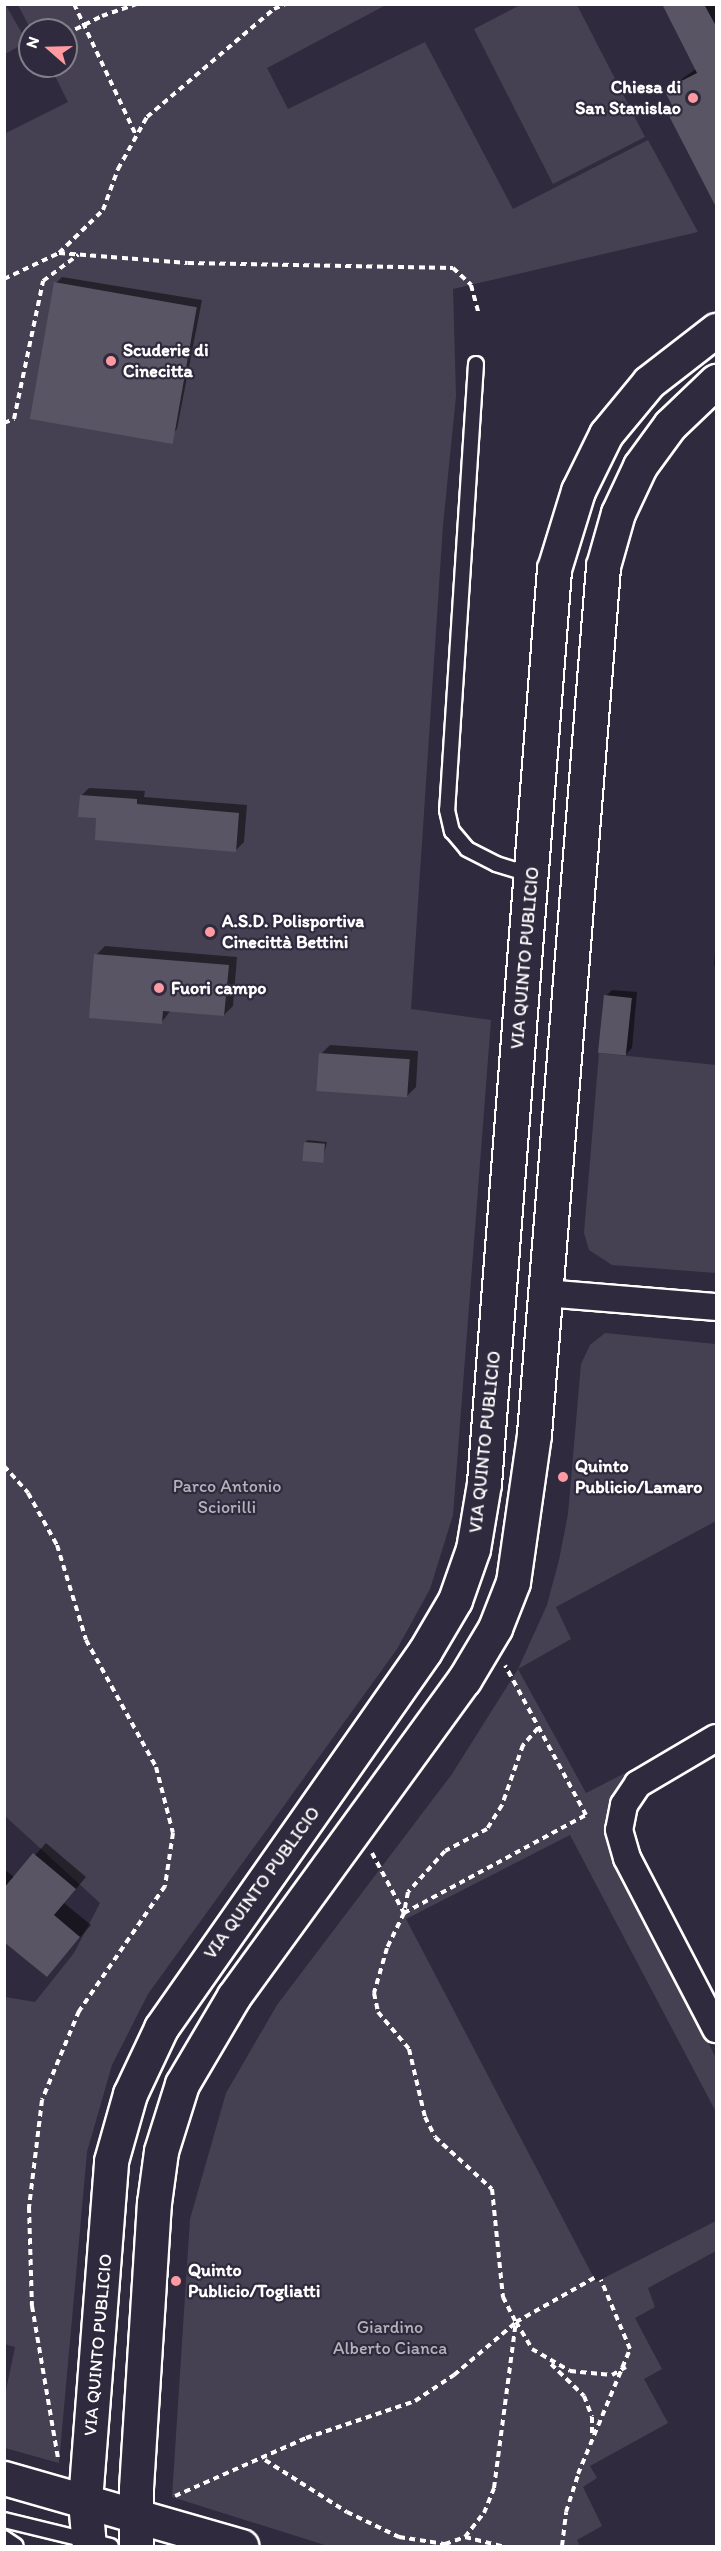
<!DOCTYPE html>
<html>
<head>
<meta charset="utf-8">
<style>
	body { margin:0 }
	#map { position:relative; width:721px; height:2551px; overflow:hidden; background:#2f2a3d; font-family:Itim,sans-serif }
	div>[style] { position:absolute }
	.green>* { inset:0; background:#464152 }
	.shadow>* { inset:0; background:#0007 }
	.building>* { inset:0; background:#595564; transform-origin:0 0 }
	.path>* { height:4px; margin-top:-2px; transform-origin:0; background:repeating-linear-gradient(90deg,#fff 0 6px,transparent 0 10.5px) }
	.roads { filter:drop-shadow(2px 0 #fff) drop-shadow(-2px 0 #fff) drop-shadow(0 2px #fff) drop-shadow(0 -2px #fff) }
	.lane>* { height:14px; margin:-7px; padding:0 7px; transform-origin:7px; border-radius:7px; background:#2f2a3d }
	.street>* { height:26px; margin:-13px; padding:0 13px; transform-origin:13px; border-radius:13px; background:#2f2a3d }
	.secondary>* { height:33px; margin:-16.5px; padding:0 16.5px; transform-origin:16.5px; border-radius:16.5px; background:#2f2a3d }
	.primary>* { height:33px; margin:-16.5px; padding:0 16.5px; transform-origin:16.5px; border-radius:16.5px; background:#2f2a3d }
	.dots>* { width:16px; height:16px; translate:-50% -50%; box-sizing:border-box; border:3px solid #2f2a3d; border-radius:50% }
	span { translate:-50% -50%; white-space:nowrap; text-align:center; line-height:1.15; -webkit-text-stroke:4.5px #2f2a3d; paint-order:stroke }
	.poi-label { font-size:18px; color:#fff; font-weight:700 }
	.right { translate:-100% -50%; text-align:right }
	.left { translate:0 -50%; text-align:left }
	.street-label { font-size:18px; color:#fff }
	.park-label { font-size:18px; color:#b5b3ba }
	.frame { position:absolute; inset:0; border:6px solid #fff; pointer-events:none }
	.north { position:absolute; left:18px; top:18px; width:60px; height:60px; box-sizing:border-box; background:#2f2a3d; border:2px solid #827f8b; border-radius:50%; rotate:290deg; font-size:16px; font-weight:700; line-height:24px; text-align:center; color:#fff }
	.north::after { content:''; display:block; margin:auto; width:21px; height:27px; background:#ff9aa2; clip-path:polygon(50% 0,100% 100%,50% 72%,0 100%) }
</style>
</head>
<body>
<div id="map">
	<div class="green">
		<i style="clip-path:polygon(5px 4px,27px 42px,5px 54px,4px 5px)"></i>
		<i style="clip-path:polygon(522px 4px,577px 5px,645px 137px,553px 184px,474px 29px)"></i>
		<i style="clip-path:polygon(18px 5px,386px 5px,267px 68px,288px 109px,425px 42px,513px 209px,648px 140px,698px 232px,453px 289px,456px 396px,443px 525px,411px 1009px,491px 1020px,453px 1515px,430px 1589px,397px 1649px,148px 1994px,112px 2065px,87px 2152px,59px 2463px,5px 2448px,5px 2395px,15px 2347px,4px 2344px,5px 1997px,35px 2002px,74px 1953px,100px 1903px,5px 1816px,4px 134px,68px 102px,50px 66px,66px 66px,66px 30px,31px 30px)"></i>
		<i style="clip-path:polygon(599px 1053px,716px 1065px,716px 1273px,612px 1265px,589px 1250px,584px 1233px)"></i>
		<i style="clip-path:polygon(605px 1333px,716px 1344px,716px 1521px,556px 1607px,571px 1639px,518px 1669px,586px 1793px,635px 1768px,615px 1797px,608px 1846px,716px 2058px,716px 2112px,570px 1835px,406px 1919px,596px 2282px,716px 2221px,716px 2251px,648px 2288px,655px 2307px,635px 2318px,662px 2369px,644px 2379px,668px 2423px,590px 2466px,597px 2478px,583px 2487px,602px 2526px,577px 2540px,580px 2546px,328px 2546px,172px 2497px,190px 2219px,226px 2093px,277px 2005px,452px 1774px,518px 1669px,547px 1605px,559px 1560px,568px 1514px,581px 1364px,590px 1345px)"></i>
	</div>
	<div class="shadow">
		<i style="clip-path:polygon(663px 4px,716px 4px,716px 184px,668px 110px,674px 105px,666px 90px,696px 69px)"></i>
		<i style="clip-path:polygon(62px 277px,202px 300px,177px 429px,171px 436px,56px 283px)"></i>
		<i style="clip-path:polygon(89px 788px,145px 791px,144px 797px,247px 805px,244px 842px,236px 850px,98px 817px,81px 796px)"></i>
		<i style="clip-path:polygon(716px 941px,716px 966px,714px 965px)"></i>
		<i style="clip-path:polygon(105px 946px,237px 957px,233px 1006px,224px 1015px,171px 1010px,161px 1023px,96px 955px)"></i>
		<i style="clip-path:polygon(612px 990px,637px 992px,632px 1048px,626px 1054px,606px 996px)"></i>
		<i style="clip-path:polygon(330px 1045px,418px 1051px,416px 1087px,407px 1096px,321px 1054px)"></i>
		<i style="clip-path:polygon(308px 1140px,327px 1142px,322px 1162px,305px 1142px)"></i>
		<i style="clip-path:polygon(46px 1843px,86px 1877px,64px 1903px,91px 1925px,47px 1975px,4px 1940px,4px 1869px,15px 1878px)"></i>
	</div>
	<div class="building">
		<i style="clip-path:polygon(662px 4px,704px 4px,717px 28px,717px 209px,666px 110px,673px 107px,664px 90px,697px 73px)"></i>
		<i style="left:54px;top:282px;width:145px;height:139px;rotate:10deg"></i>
		<i style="clip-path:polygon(80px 795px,137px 799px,137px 804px,239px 813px,236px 852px,95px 840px,96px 818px,78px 817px)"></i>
		<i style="clip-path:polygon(94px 954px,229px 965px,224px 1016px,163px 1011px,162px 1024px,89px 1018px)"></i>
		<i style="left:604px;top:995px;width:28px;height:58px;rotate:6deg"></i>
		<i style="left:319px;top:1053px;width:91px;height:38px;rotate:4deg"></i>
		<i style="left:304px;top:1142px;width:21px;height:19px;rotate:5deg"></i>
		<i style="clip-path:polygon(33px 1853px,76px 1889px,54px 1915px,80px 1937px,47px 1977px,4px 1942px,4px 1888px)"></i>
	</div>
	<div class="path">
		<i style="left:74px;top:4px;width:145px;rotate:64.7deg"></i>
		<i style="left:66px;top:34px;width:40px;rotate:-26.6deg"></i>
		<i style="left:102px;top:16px;width:37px;rotate:-19deg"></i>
		<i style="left:59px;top:253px;width:129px;rotate:4.4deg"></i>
		<i style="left:188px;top:263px;width:265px;rotate:1.1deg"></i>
		<i style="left:453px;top:268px;width:25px;rotate:43deg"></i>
		<i style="left:471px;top:285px;width:31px;rotate:75deg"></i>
		<i style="left:4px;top:279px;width:61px;rotate:-25.3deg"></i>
		<i style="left:59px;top:253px;width:62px;rotate:-44.3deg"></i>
		<i style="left:103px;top:210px;width:44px;rotate:-69.9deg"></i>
		<i style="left:118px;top:169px;width:60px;rotate:-60.9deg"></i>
		<i style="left:147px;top:117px;width:167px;rotate:-40.4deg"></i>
		<i style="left:274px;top:9px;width:12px;rotate:-24deg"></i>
		<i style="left:4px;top:423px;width:11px;rotate:-22deg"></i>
		<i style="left:14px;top:419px;width:141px;rotate:-78.1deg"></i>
		<i style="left:43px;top:281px;width:44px;rotate:-36.6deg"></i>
		<i style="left:4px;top:1466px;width:36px;rotate:48deg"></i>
		<i style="left:28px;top:1493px;width:60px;rotate:60.9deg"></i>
		<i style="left:57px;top:1545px;width:99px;rotate:73deg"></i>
		<i style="left:86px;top:1640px;width:145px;rotate:61.1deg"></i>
		<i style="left:156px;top:1767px;width:68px;rotate:75.6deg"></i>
		<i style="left:173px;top:1833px;width:54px;rotate:98.6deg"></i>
		<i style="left:165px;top:1886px;width:152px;rotate:124.5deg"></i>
		<i style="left:79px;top:2011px;width:96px;rotate:112.6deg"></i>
		<i style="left:42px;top:2100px;width:108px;rotate:96.9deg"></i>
		<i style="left:29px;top:2207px;width:99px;rotate:88.3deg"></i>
		<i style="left:32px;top:2306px;width:154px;rotate:80.3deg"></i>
		<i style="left:538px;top:1728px;width:23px;rotate:131deg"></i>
		<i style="left:523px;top:1745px;width:64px;rotate:109.3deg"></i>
		<i style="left:502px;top:1805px;width:28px;rotate:122deg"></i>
		<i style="left:487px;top:1829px;width:47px;rotate:152.4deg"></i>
		<i style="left:445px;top:1851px;width:55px;rotate:132.1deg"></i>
		<i style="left:408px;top:1892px;width:21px;rotate:101deg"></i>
		<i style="left:404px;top:1913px;width:39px;rotate:116deg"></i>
		<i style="left:387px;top:1948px;width:47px;rotate:106.1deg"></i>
		<i style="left:374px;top:1993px;width:19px;rotate:78deg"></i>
		<i style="left:378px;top:2012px;width:48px;rotate:50deg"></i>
		<i style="left:409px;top:2049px;width:70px;rotate:76.8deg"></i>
		<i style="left:425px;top:2117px;width:22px;rotate:63deg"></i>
		<i style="left:435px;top:2137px;width:77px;rotate:42.4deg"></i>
		<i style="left:492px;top:2189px;width:109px;rotate:84.2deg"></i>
		<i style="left:503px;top:2297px;width:28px;rotate:63deg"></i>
		<i style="left:516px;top:2322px;width:90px;rotate:-29.4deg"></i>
		<i style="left:372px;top:1853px;width:68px;rotate:61.9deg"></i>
		<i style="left:404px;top:1913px;width:207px;rotate:-28.3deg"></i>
		<i style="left:586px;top:1815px;width:170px;rotate:-118.4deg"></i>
		<i style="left:551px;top:2364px;width:46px;rotate:44.1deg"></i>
		<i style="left:584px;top:2396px;width:22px;rotate:69deg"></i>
		<i style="left:592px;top:2417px;width:20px;rotate:90deg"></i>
		<i style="left:265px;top:2460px;width:97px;rotate:32.4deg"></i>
		<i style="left:347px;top:2512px;width:58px;rotate:25.7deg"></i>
		<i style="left:399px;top:2537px;width:47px;rotate:8.7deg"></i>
		<i style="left:445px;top:2544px;width:21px;rotate:-19deg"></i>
		<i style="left:465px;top:2537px;width:31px;rotate:-52deg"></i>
		<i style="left:484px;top:2513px;width:27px;rotate:-68deg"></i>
		<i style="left:494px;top:2488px;width:167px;rotate:-82.5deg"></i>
		<i style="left:516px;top:2322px;width:31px;rotate:59deg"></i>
		<i style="left:532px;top:2349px;width:44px;rotate:30.1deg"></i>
		<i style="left:570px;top:2371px;width:42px;rotate:5.4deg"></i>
		<i style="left:612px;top:2375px;width:16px;rotate:-30deg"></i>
		<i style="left:175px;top:2496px;width:143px;rotate:-23.9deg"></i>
		<i style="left:306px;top:2438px;width:115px;rotate:-18.7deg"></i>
		<i style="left:415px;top:2401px;width:47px;rotate:-33.7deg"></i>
		<i style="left:454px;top:2375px;width:80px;rotate:-40.4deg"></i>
		<i style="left:465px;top:2537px;width:38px;rotate:14deg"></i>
		<i style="left:562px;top:2546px;width:34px;rotate:-83deg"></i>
		<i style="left:566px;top:2512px;width:40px;rotate:-72deg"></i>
		<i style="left:578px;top:2474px;width:135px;rotate:-67.4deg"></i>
		<i style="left:630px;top:2349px;width:75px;rotate:-112.8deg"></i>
	</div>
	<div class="roads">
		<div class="lane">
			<i style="left:476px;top:364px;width:447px;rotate:93.7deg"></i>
			<i style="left:447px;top:810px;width:22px;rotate:77deg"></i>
			<i style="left:452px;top:831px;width:23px;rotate:50deg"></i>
			<i style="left:467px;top:849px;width:33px;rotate:27deg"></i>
			<i style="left:496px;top:864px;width:38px;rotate:17deg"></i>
			<i style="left:4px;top:2520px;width:110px;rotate:13.7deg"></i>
			<i style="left:4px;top:2538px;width:14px;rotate:34deg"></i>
		</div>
		<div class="street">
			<i style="left:545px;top:1293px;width:172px;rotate:4.7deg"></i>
			<i style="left:716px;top:1738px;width:91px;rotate:149.5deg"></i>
			<i style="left:638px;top:1784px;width:25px;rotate:124deg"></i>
			<i style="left:624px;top:1805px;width:25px;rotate:101deg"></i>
			<i style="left:619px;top:1830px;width:29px;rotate:74deg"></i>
			<i style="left:627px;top:1858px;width:193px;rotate:62.5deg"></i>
		</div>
		<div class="secondary">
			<i style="left:89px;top:2546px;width:45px;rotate:-95.1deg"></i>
			<i style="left:85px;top:2501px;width:341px;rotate:-85.6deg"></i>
			<i style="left:111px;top:2161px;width:70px;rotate:-74.2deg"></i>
			<i style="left:130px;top:2094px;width:73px;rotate:-64.8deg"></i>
			<i style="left:161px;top:2028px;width:460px;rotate:-55deg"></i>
			<i style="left:425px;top:1651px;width:59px;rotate:-59.5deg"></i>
			<i style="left:455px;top:1600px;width:54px;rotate:-70.6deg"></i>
			<i style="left:473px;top:1549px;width:67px;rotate:-80.5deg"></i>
			<i style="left:484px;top:1483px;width:917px;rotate:-85.62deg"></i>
			<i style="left:554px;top:569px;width:82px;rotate:-72.9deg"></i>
			<i style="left:578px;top:491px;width:64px;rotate:-63.8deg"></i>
			<i style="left:606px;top:434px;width:67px;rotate:-50.4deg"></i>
			<i style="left:649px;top:382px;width:85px;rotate:-37.8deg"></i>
			<i style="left:136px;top:2546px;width:58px;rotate:-90deg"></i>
			<i style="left:136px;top:2488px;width:286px;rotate:-86.4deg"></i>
			<i style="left:154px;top:2203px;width:52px;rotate:-82.3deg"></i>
			<i style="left:161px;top:2151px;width:70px;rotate:-72.6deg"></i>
			<i style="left:182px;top:2084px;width:102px;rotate:-59.4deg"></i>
			<i style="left:234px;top:1996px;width:391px;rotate:-54deg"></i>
			<i style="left:464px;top:1680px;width:61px;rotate:-59.2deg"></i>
			<i style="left:495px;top:1628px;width:49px;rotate:-68.6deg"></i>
			<i style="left:513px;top:1582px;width:149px;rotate:-81.9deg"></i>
			<i style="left:534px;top:1434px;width:871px;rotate:-85.45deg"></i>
			<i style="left:603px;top:566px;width:55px;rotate:-74.2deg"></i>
			<i style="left:618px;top:513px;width:52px;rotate:-64.9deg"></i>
			<i style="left:640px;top:466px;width:51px;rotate:-53.8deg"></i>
			<i style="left:670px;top:425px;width:64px;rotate:-43.7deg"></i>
		</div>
		<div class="primary">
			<i style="left:4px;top:2478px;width:247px;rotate:16deg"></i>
		</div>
	</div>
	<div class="dots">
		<i style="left:693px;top:98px;background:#ff9aa2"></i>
		<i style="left:111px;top:361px;background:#ff9aa2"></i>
		<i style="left:210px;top:932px;background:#ff9aa2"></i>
		<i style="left:159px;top:988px;background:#ff9aa2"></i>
		<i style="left:563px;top:1477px;background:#ff9aa2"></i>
		<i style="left:176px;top:2281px;background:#ff9aa2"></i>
	</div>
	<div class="poi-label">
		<span class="right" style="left:681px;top:98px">Chiesa di<br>San Stanislao</span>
		<span class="left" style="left:123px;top:361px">Scuderie di<br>Cinecitta</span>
		<span class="left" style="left:222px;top:932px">A.S.D. Polisportiva<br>Cinecittà Bettini</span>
		<span class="left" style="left:171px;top:988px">Fuori campo</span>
		<span class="left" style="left:575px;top:1477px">Quinto<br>Publicio/Lamaro</span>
		<span class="left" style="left:188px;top:2281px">Quinto<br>Publicio/Togliatti</span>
	</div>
	<div class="street-label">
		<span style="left:525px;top:958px;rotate:-85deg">VIA QUINTO PUBLICIO</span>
		<span style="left:485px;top:1442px;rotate:-84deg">VIA QUINTO PUBLICIO</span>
		<span style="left:262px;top:1883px;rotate:-54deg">VIA QUINTO PUBLICIO</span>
		<span style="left:98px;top:2345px;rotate:-85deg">VIA QUINTO PUBLICIO</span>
	</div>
	<div class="park-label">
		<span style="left:227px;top:1497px">Parco Antonio<br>Sciorilli</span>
		<span style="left:390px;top:2338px">Giardino<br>Alberto Cianca</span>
	</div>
	<div class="frame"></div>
	<div class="north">N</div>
</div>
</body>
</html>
